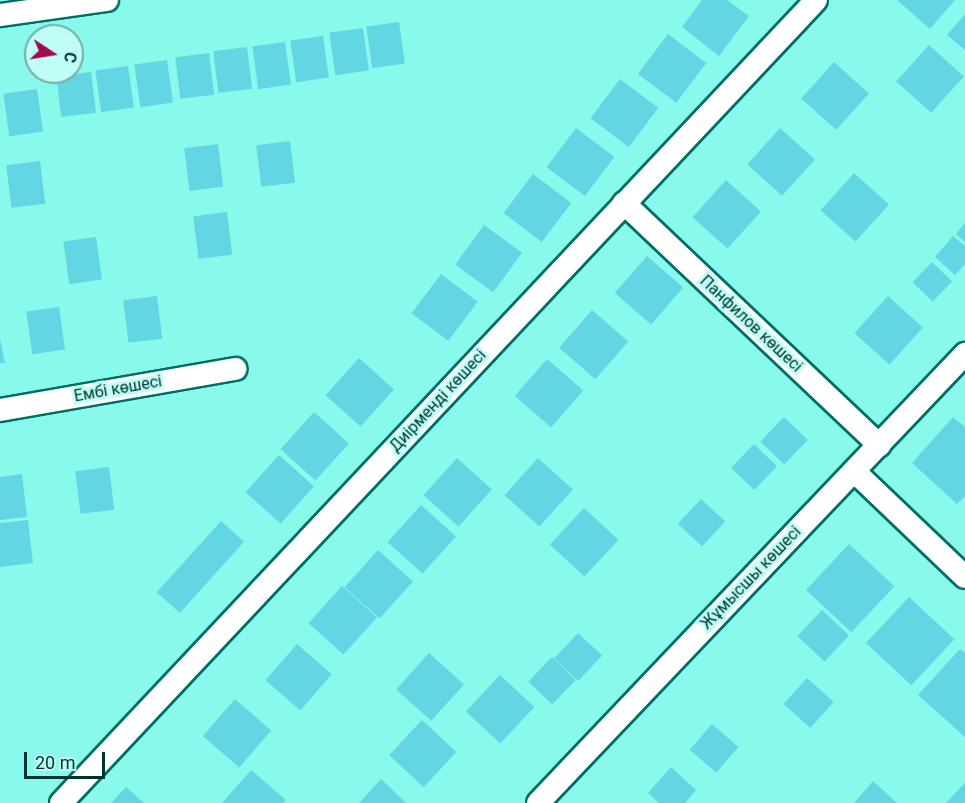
<!DOCTYPE html>
<html>
<head>
<meta charset="utf-8">
<style>
	body { margin:0 }
	#map { position:relative; width:965px; height:803px; overflow:hidden; background:#89f9eb; font-family:Roboto,sans-serif }
	div>[style] { position:absolute }
	.building>* { inset:0; background:#62d6e3; transform-origin:0 0 }
	.roads { filter:drop-shadow(2px 0 #016e65) drop-shadow(-2px 0 #016e65) drop-shadow(0 2px #016e65) drop-shadow(0 -2px #016e65) }
	.minor>* { height:22px; margin:-11px; padding:0 11px; transform-origin:11px; border-radius:11px; background:#fff }
	span { translate:-50% -50%; white-space:nowrap; text-align:center; line-height:1.15; -webkit-text-stroke:6px #c0fef5; paint-order:stroke }
	.street-label { font-size:16px; color:#00342f }
	.north { position:absolute; left:24px; top:24px; width:60px; height:60px; box-sizing:border-box; background:#c0fef5; border:2px solid #73ada6; border-radius:50%; rotate:102deg; font-size:16px; font-weight:700; line-height:24px; text-align:center; color:#00342f }
	.north::after { content:''; display:block; margin:auto; width:21px; height:27px; background:#a10a4b; clip-path:polygon(50% 0,100% 100%,50% 72%,0 100%) }
	.scale { position:absolute; left:24px; top:752px; width:81px; height:27px; box-sizing:border-box; border:3px solid #00342f; border-top:0; padding-left:8px; font-size:18px; line-height:21px; white-space:nowrap; color:#00342f; -webkit-text-stroke:4px #c0fef5; paint-order:stroke }
</style>
</head>
<body>
<div id="map">
	<div class="building">
		<i style="clip-path:polygon(702px 0,727px 0,749px 16px,719px 56px,682px 27px)"></i>
		<i style="clip-path:polygon(897px 0,955px 0,930px 29px)"></i>
		<i style="clip-path:polygon(965px 14px,965px 50px,947px 35px)"></i>
		<i style="left:399px;top:22px;width:42px;height:33px;rotate:82deg"></i>
		<i style="left:363px;top:28px;width:43px;height:34px;rotate:82deg"></i>
		<i style="left:668px;top:34px;width:48px;height:50px;rotate:37deg"></i>
		<i style="left:323px;top:36px;width:42px;height:33px;rotate:82deg"></i>
		<i style="left:285px;top:42px;width:43px;height:33px;rotate:82deg"></i>
		<i style="left:929px;top:45px;width:47px;height:49px;rotate:42deg"></i>
		<i style="left:247px;top:47px;width:42px;height:34px;rotate:83deg"></i>
		<i style="left:209px;top:53px;width:42px;height:34px;rotate:83deg"></i>
		<i style="left:167px;top:60px;width:43px;height:33px;rotate:82deg"></i>
		<i style="left:834px;top:62px;width:47px;height:49px;rotate:42deg"></i>
		<i style="left:128px;top:66px;width:42px;height:33px;rotate:82deg"></i>
		<i style="left:91px;top:72px;width:41px;height:35px;rotate:83deg"></i>
		<i style="left:620px;top:79px;width:48px;height:49px;rotate:37deg"></i>
		<i style="left:37px;top:89px;width:43px;height:34px;rotate:82deg"></i>
		<i style="left:576px;top:128px;width:48px;height:49px;rotate:37deg"></i>
		<i style="left:780px;top:128px;width:47px;height:49px;rotate:42deg"></i>
		<i style="left:290px;top:141px;width:42px;height:34px;rotate:83deg"></i>
		<i style="left:218px;top:144px;width:43px;height:34px;rotate:83deg"></i>
		<i style="left:40px;top:161px;width:43px;height:34px;rotate:83deg"></i>
		<i style="left:854px;top:173px;width:47px;height:50px;rotate:42deg"></i>
		<i style="left:533px;top:174px;width:48px;height:49px;rotate:37deg"></i>
		<i style="left:726px;top:180px;width:47px;height:50px;rotate:42deg"></i>
		<i style="left:227px;top:212px;width:43px;height:34px;rotate:83deg"></i>
		<i style="clip-path:polygon(965px 223px,965px 242px,956px 234px)"></i>
		<i style="left:484px;top:225px;width:47px;height:49px;rotate:36deg"></i>
		<i style="clip-path:polygon(953px 236px,965px 246px,965px 264px,955px 275px,935px 257px)"></i>
		<i style="left:96px;top:237px;width:43px;height:33px;rotate:82deg"></i>
		<i style="left:647px;top:256px;width:48px;height:49px;rotate:41deg"></i>
		<i style="left:932px;top:262px;width:28px;height:28px;rotate:44deg"></i>
		<i style="left:441px;top:274px;width:46px;height:49px;rotate:37deg"></i>
		<i style="left:157px;top:296px;width:43px;height:34px;rotate:83deg"></i>
		<i style="left:888px;top:296px;width:47px;height:50px;rotate:42deg"></i>
		<i style="left:59px;top:307px;width:43px;height:33px;rotate:82deg"></i>
		<i style="left:592px;top:310px;width:48px;height:50px;rotate:41deg"></i>
		<i style="clip-path:polygon(0 339px,5px 363px,0 363px)"></i>
		<i style="left:359px;top:358px;width:47px;height:50px;rotate:42deg"></i>
		<i style="left:547px;top:359px;width:48px;height:49px;rotate:41deg"></i>
		<i style="left:314px;top:412px;width:47px;height:50px;rotate:42deg"></i>
		<i style="left:784px;top:417px;width:33px;height:34px;rotate:44deg"></i>
		<i style="clip-path:polygon(953px 417px,965px 427px,965px 496px,957px 504px,912px 463px)"></i>
		<i style="left:754px;top:444px;width:32px;height:33px;rotate:44deg"></i>
		<i style="left:279px;top:455px;width:47px;height:50px;rotate:42deg"></i>
		<i style="left:457px;top:458px;width:47px;height:50px;rotate:42deg"></i>
		<i style="left:538px;top:458px;width:47px;height:50px;rotate:42deg"></i>
		<i style="left:109px;top:467px;width:43px;height:34px;rotate:83deg"></i>
		<i style="clip-path:polygon(22px 474px,27px 517px,0 520px,0 477px)"></i>
		<i style="left:701px;top:499px;width:33px;height:34px;rotate:43deg"></i>
		<i style="left:421px;top:505px;width:47px;height:50px;rotate:42deg"></i>
		<i style="left:584px;top:508px;width:47px;height:50px;rotate:43deg"></i>
		<i style="clip-path:polygon(28px 520px,33px 563px,0 567px,0 523px)"></i>
		<i style="left:221px;top:521px;width:31px;height:96px;rotate:42deg"></i>
		<i style="left:849px;top:544px;width:62px;height:63px;rotate:43deg"></i>
		<i style="left:378px;top:550px;width:47px;height:50px;rotate:42deg"></i>
		<i style="left:342px;top:586px;width:47px;height:50px;rotate:42deg"></i>
		<i style="left:909px;top:597px;width:62px;height:63px;rotate:43deg"></i>
		<i style="left:822px;top:610px;width:37px;height:36px;rotate:43deg"></i>
		<i style="left:578px;top:633px;width:33px;height:35px;rotate:43deg"></i>
		<i style="left:297px;top:644px;width:46px;height:48px;rotate:41deg"></i>
		<i style="clip-path:polygon(960px 649px,965px 653px,965px 737px,918px 695px)"></i>
		<i style="left:429px;top:653px;width:47px;height:49px;rotate:42deg"></i>
		<i style="left:552px;top:657px;width:33px;height:34px;rotate:44deg"></i>
		<i style="left:500px;top:675px;width:47px;height:50px;rotate:43deg"></i>
		<i style="left:807px;top:678px;width:36px;height:35px;rotate:42deg"></i>
		<i style="left:235px;top:699px;width:48px;height:49px;rotate:41deg"></i>
		<i style="left:422px;top:720px;width:47px;height:48px;rotate:43deg"></i>
		<i style="left:712px;top:724px;width:35px;height:34px;rotate:41deg"></i>
		<i style="clip-path:polygon(671px 767px,696px 790px,685px 803px,659px 803px,648px 793px)"></i>
		<i style="clip-path:polygon(251px 770px,286px 800px,283px 803px,222px 803px)"></i>
		<i style="clip-path:polygon(381px 779px,406px 803px,359px 803px)"></i>
		<i style="clip-path:polygon(873px 781px,897px 803px,854px 803px)"></i>
		<i style="clip-path:polygon(965px 783px,965px 803px,946px 803px)"></i>
		<i style="clip-path:polygon(126px 787px,144px 803px,111px 803px)"></i>
	</div>
	<div class="roads">
		<div class="minor">
			<i style="left:0;top:15px;width:108px;rotate:-8deg"></i>
			<i style="left:624px;top:203px;width:352px;rotate:43.5deg"></i>
			<i style="left:0;top:410px;width:239px;rotate:-9.9deg"></i>
			<i style="left:854px;top:471px;width:153px;rotate:43.7deg"></i>
			<i style="left:61px;top:803px;width:1102px;rotate:-46.76deg"></i>
			<i style="left:538px;top:803px;width:620px;rotate:-46.44deg"></i>
		</div>
	</div>
	<div class="street-label">
		<span style="left:751px;top:324px;rotate:43deg">Панфилов көшесі</span>
		<span style="left:118px;top:389px;rotate:-10deg">Ембі көшесі</span>
		<span style="left:438px;top:401px;rotate:-47deg">Диірменді көшесі</span>
		<span style="left:751px;top:578px;rotate:-46deg">Жұмысшы көшесі</span>
	</div>
	<div class="north">С</div>
	<div class="scale">20 m</div>
</div>
</body>
</html>
